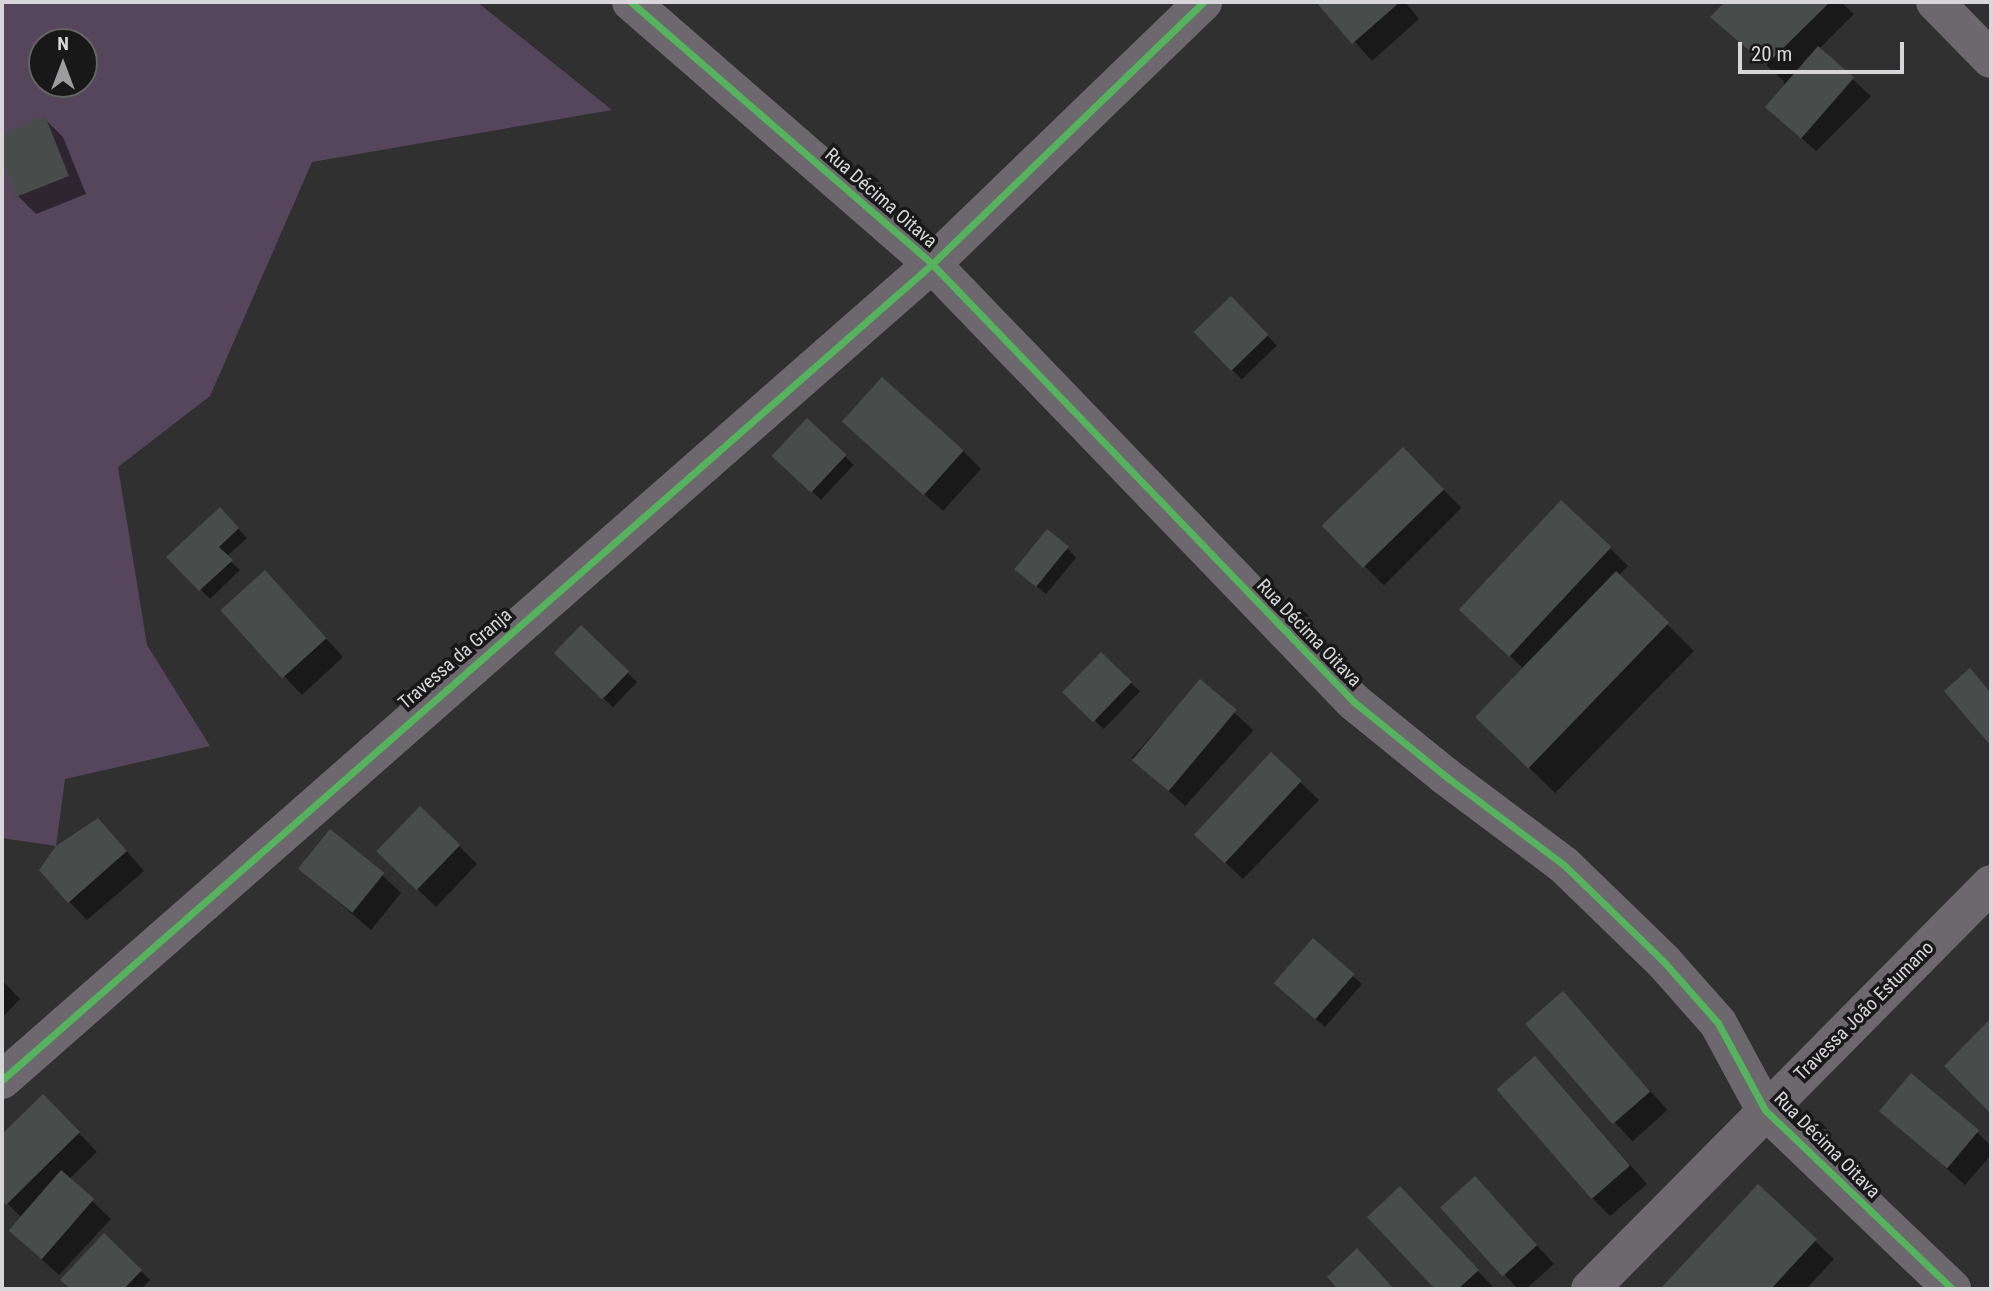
<!DOCTYPE html>
<html>
<head>
<meta charset="utf-8">
<style>
	body { margin:0 }
	#map { position:relative; width:1993px; height:1291px; overflow:hidden; background:#313031; font-family:"Roboto Condensed",sans-serif }
	div>[style] { position:absolute }
	.green>* { inset:0; background:#56465b }
	.shadow>* { inset:0; background:#0007; transform-origin:0 0 }
	.building>* { inset:0; background:#484c4a; transform-origin:0 0 }
	.street>* { height:38px; margin:-19px; padding:0 19px; transform-origin:19px; border-radius:19px; background:#6d676e }
	.cycleway>* { height:7px; margin:-3.5px; padding:0 3.5px; transform-origin:3.5px; border-radius:3.5px; background:#56b35d }
	span { translate:-50% -50%; white-space:nowrap; text-align:center; line-height:1.15; -webkit-text-stroke:7px #191819; paint-order:stroke }
	.street-label { font-size:19px; color:#d7d6d8 }
	.frame { position:absolute; inset:0; border:4px solid #d7d6d8; pointer-events:none }
	.north { position:absolute; left:28px; top:28px; width:70px; height:70px; box-sizing:border-box; background:#191819; border:2px solid #656465; border-radius:50%; rotate:0deg; font-size:19px; font-weight:700; line-height:28px; text-align:center; color:#d7d6d8 }
	.north::after { content:''; display:block; margin:auto; width:24px; height:32px; background:#9d9c9e; clip-path:polygon(50% 0,100% 100%,50% 72%,0 100%) }
	.scale { position:absolute; left:1738px; top:42px; width:166px; height:32px; box-sizing:border-box; border:4px solid #d7d6d8; border-top:0; padding-left:9px; font-size:21px; line-height:24px; white-space:nowrap; color:#d7d6d8; -webkit-text-stroke:5px #191819; paint-order:stroke }
</style>
</head>
<body>
<div id="map">
	<div class="green">
		<i style="clip-path:polygon(evenodd,2px 2px,477px 2px,612px 110px,312px 162px,210px 396px,118px 467px,147px 645px,210px 746px,65px 779px,56px 846px,2px 838px,2px 2px,42px 42px,84px 42px,84px 84px,42px 84px,42px 42px)"></i>
	</div>
	<div class="shadow">
		<i style="clip-path:polygon(1319px 2px,1405px 2px,1419px 19px,1372px 61px)"></i>
		<i style="clip-path:polygon(1727px 2px,1841px 2px,1854px 14px,1819px 49px,1871px 96px,1816px 151px,1781px 120px,1784px 81px,1712px 17px)"></i>
		<i style="clip-path:polygon(44px 118px,63px 137px,86px 194px,36px 214px,18px 196px,2px 156px,2px 136px)"></i>
		<i style="left:1231px;top:298px;width:66px;height:49px;rotate:46deg"></i>
		<i style="left:807px;top:421px;width:64px;height:48px;rotate:43deg"></i>
		<i style="clip-path:polygon(862px 439px,963px 451px,981px 469px,943px 511px)"></i>
		<i style="left:1403px;top:449px;width:83px;height:110px;rotate:45deg"></i>
		<i style="clip-path:polygon(229px 519px,247px 538px,226px 557px,240px 570px,210px 599px,169px 557px)"></i>
		<i style="clip-path:polygon(1610px 548px,1628px 566px,1618px 576px,1694px 651px,1555px 793px,1476px 716px,1523px 668px,1479px 627px)"></i>
		<i style="clip-path:polygon(1068px 549px,1076px 558px,1046px 594px,1025px 577px)"></i>
		<i style="clip-path:polygon(283px 591px,343px 657px,302px 695px,223px 611px)"></i>
		<i style="left:581px;top:628px;width:78px;height:35px;rotate:44deg"></i>
		<i style="left:1101px;top:654px;width:54px;height:52px;rotate:44deg"></i>
		<i style="left:1200px;top:682px;width:72px;height:102px;rotate:42deg"></i>
		<i style="clip-path:polygon(1271px 754px,1319px 800px,1243px 879px,1213px 851px)"></i>
		<i style="clip-path:polygon(116px 839px,144px 871px,87px 920px,69px 901px)"></i>
		<i style="clip-path:polygon(459px 846px,477px 864px,436px 907px,397px 869px)"></i>
		<i style="clip-path:polygon(300px 869px,382px 875px,401px 893px,371px 930px)"></i>
		<i style="clip-path:polygon(1313px 941px,1362px 984px,1325px 1027px,1284px 992px)"></i>
		<i style="clip-path:polygon(2px 980px,20px 999px,2px 1018px)"></i>
		<i style="left:1563px;top:994px;width:156px;height:47px;rotate:48deg"></i>
		<i style="clip-path:polygon(1553px 1077px,1647px 1184px,1610px 1216px,1592px 1198px)"></i>
		<i style="clip-path:polygon(43px 1096px,97px 1152px,69px 1179px,111px 1219px,59px 1275px,28px 1247px,21px 1217px,2px 1198px,2px 1136px)"></i>
		<i style="clip-path:polygon(1881px 1110px,1977px 1132px,1991px 1146px,1991px 1155px,1965px 1185px)"></i>
		<i style="clip-path:polygon(1758px 1187px,1834px 1259px,1806px 1289px,1662px 1289px)"></i>
		<i style="clip-path:polygon(1493px 1197px,1554px 1264px,1526px 1289px,1518px 1289px,1442px 1207px)"></i>
		<i style="clip-path:polygon(1418px 1207px,1495px 1289px,1437px 1289px,1370px 1217px)"></i>
		<i style="clip-path:polygon(104px 1235px,150px 1280px,141px 1289px,73px 1289px,63px 1280px)"></i>
	</div>
	<div class="building">
		<i style="clip-path:polygon(1316px 2px,1400px 2px,1352px 44px)"></i>
		<i style="clip-path:polygon(1725px 2px,1830px 2px,1766px 65px,1710px 17px)"></i>
		<i style="left:1818px;top:46px;width:48px;height:81px;rotate:41deg"></i>
		<i style="clip-path:polygon(45px 116px,69px 176px,16px 197px,2px 161px,2px 134px)"></i>
		<i style="left:1231px;top:296px;width:54px;height:52px;rotate:46deg"></i>
		<i style="left:882px;top:377px;width:110px;height:60px;rotate:42deg"></i>
		<i style="left:807px;top:418px;width:54px;height:52px;rotate:43deg"></i>
		<i style="left:1403px;top:447px;width:59px;height:113px;rotate:46deg"></i>
		<i style="left:1561px;top:500px;width:69px;height:150px;rotate:43deg"></i>
		<i style="clip-path:polygon(220px 507px,239px 528px,219px 547px,233px 560px,199px 591px,166px 557px)"></i>
		<i style="left:1047px;top:529px;width:28px;height:52px;rotate:39deg"></i>
		<i style="left:265px;top:570px;width:92px;height:60px;rotate:48deg"></i>
		<i style="left:1616px;top:571px;width:74px;height:203px;rotate:44deg"></i>
		<i style="left:581px;top:625px;width:67px;height:39px;rotate:44deg"></i>
		<i style="left:1101px;top:652px;width:43px;height:56px;rotate:44deg"></i>
		<i style="clip-path:polygon(1970px 668px,1991px 693px,1991px 746px,1944px 691px)"></i>
		<i style="left:1200px;top:679px;width:48px;height:106px;rotate:40deg"></i>
		<i style="left:1271px;top:752px;width:42px;height:113px;rotate:43deg"></i>
		<i style="left:420px;top:806px;width:56px;height:63px;rotate:44deg"></i>
		<i style="clip-path:polygon(98px 818px,127px 851px,68px 903px,39px 870px,56px 846px)"></i>
		<i style="left:330px;top:829px;width:70px;height:51px;rotate:39deg"></i>
		<i style="left:1313px;top:938px;width:55px;height:60px;rotate:41deg"></i>
		<i style="left:1563px;top:991px;width:133px;height:50px;rotate:49deg"></i>
		<i style="clip-path:polygon(1991px 1018px,1991px 1114px,1944px 1066px)"></i>
		<i style="left:1535px;top:1056px;width:145px;height:51px;rotate:49deg"></i>
		<i style="left:1911px;top:1073px;width:89px;height:50px;rotate:40deg"></i>
		<i style="clip-path:polygon(43px 1094px,80px 1132px,6px 1205px,2px 1200px,2px 1134px)"></i>
		<i style="left:61px;top:1170px;width:44px;height:80px;rotate:41deg"></i>
		<i style="left:1475px;top:1176px;width:93px;height:47px;rotate:48deg"></i>
		<i style="clip-path:polygon(1758px 1184px,1817px 1239px,1771px 1289px,1660px 1289px)"></i>
		<i style="clip-path:polygon(1400px 1186px,1479px 1270px,1458px 1289px,1435px 1289px,1367px 1217px)"></i>
		<i style="clip-path:polygon(104px 1233px,142px 1270px,124px 1289px,71px 1289px,60px 1280px)"></i>
		<i style="clip-path:polygon(1357px 1248px,1394px 1289px,1338px 1289px,1327px 1277px)"></i>
	</div>
	<div class="street">
		<i style="left:631px;top:2px;width:399px;rotate:41deg"></i>
		<i style="left:932px;top:264px;width:608px;rotate:46.07deg"></i>
		<i style="left:1354px;top:702px;width:116px;rotate:39deg"></i>
		<i style="left:1444px;top:775px;width:150px;rotate:36.9deg"></i>
		<i style="left:1564px;top:865px;width:139px;rotate:44.1deg"></i>
		<i style="left:1664px;top:962px;width:81px;rotate:48.5deg"></i>
		<i style="left:1718px;top:1023px;width:99px;rotate:61.6deg"></i>
		<i style="left:1765px;top:1110px;width:259px;rotate:43.7deg"></i>
		<i style="left:1935px;top:2px;width:80px;rotate:45.5deg"></i>
		<i style="left:2px;top:1080px;width:1237px;rotate:-41.26deg"></i>
		<i style="left:932px;top:264px;width:377px;rotate:-44deg"></i>
		<i style="left:1590px;top:1289px;width:570px;rotate:-45.28deg"></i>
	</div>
	<div class="cycleway">
		<i style="left:631px;top:2px;width:399px;rotate:41deg"></i>
		<i style="left:932px;top:264px;width:608px;rotate:46.07deg"></i>
		<i style="left:1354px;top:702px;width:116px;rotate:39deg"></i>
		<i style="left:1444px;top:775px;width:150px;rotate:36.9deg"></i>
		<i style="left:1564px;top:865px;width:139px;rotate:44.1deg"></i>
		<i style="left:1664px;top:962px;width:81px;rotate:48.5deg"></i>
		<i style="left:1718px;top:1023px;width:99px;rotate:61.6deg"></i>
		<i style="left:1765px;top:1110px;width:259px;rotate:43.7deg"></i>
		<i style="left:2px;top:1080px;width:1237px;rotate:-41.26deg"></i>
		<i style="left:932px;top:264px;width:377px;rotate:-44deg"></i>
	</div>
	<div class="street-label">
		<span style="left:881px;top:198px;rotate:41deg">Rua Décima Oitava</span>
		<span style="left:1309px;top:633px;rotate:46deg">Rua Décima Oitava</span>
		<span style="left:455px;top:659px;rotate:-41deg">Travessa da Granja</span>
		<span style="left:1864px;top:1011px;rotate:-45deg">Travessa João Estumano</span>
		<span style="left:1827px;top:1145px;rotate:45deg">Rua Décima Oitava</span>
	</div>
	<div class="frame"></div>
	<div class="north">N</div>
	<div class="scale">20 m</div>
</div>
</body>
</html>
